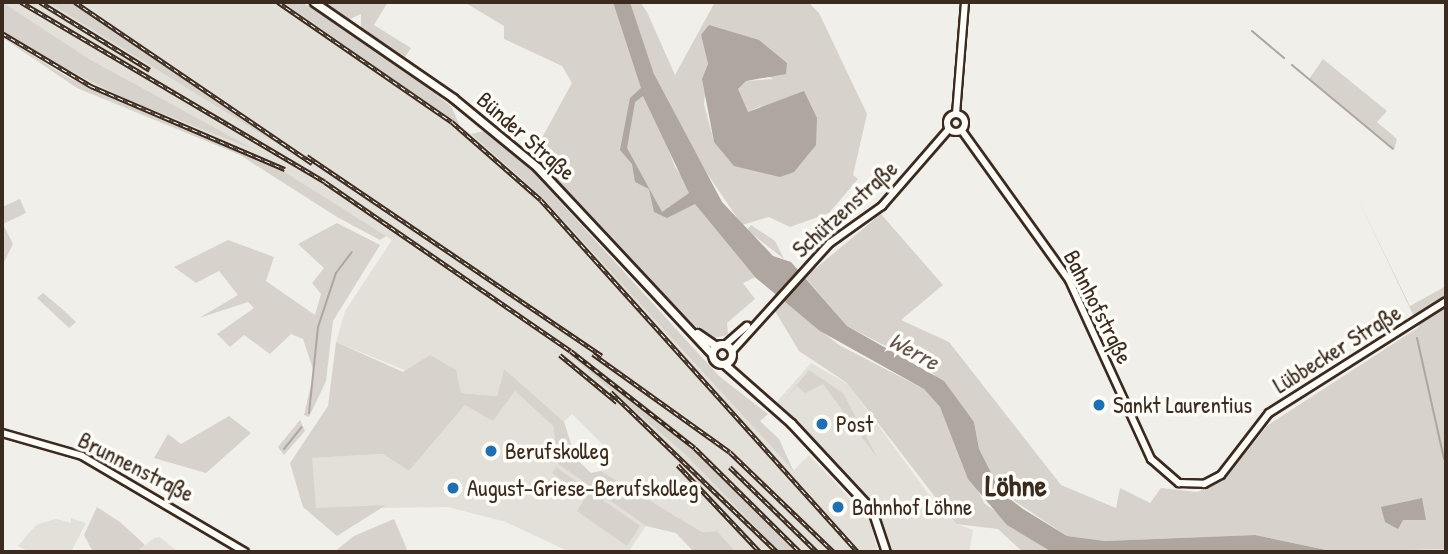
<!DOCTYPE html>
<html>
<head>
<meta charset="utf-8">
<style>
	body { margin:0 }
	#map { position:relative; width:1448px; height:554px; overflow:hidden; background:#f1efea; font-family:"Patrick Hand",sans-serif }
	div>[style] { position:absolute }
	.built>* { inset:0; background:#e3e0da }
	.green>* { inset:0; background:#d7d2cc }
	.water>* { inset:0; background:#aea69f }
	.stream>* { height:2px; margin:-1px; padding:0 1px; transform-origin:1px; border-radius:1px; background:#aea69f }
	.roads { filter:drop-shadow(2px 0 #3b2a1e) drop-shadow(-2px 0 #3b2a1e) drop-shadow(0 2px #3b2a1e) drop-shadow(0 -2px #3b2a1e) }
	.minor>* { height:6px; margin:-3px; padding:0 3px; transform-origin:3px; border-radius:3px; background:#fdfcf7 }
	.minor>.ring { margin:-3px; padding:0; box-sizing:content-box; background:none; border:6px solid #fdfcf7; border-radius:50% }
	.major>* { height:7px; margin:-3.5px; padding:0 3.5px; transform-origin:3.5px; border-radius:3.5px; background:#fdfcf7 }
	.major>.ring { margin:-3.5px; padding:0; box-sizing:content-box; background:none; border:7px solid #fdfcf7; border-radius:50% }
	.rail>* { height:4.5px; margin-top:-2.25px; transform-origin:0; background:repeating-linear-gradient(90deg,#fdfcf7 0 5px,#3b2a1e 0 10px); box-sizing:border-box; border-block:2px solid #3b2a1e }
	.dots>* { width:19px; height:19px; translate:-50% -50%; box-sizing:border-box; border:4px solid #fdfcf7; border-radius:50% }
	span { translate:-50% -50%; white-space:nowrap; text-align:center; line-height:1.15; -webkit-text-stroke:7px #fdfcf7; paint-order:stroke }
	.street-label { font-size:23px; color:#3b2a1e }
	.poi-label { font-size:23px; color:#3b2a1e }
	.left { translate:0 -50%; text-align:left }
	.water-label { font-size:24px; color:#63554b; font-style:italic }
	.district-label { font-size:30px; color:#3b2a1e; font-weight:700 }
	.frame { position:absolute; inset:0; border:4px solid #3b2a1e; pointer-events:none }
</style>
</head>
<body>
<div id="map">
	<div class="built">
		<i style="clip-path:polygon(2px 2px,283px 2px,471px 134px,542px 197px,794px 470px,809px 455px,830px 477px,870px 521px,878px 552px,736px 552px,717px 531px,702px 532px,601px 471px,614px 456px,572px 414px,564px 422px,556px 420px,504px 369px,497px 396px,461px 393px,336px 342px,345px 311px,392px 240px,274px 165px,29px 56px,2px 37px)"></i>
		<i style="clip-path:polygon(811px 363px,848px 384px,927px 492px,956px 524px,973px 530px,969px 552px,889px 552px,874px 506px,775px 404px)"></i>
		<i style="clip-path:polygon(515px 391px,553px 426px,558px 464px,646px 526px,629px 551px,570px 552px,506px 522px,448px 507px,315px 509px,311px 458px,383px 454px,409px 471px,465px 405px)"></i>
		<i style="clip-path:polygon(71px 518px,86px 523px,71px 552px,30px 552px,18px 546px,36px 525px,56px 519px,71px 523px)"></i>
		<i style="clip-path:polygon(160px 537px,178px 552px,137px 552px,154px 538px)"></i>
	</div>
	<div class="green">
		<i style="clip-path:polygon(2px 2px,89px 59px,257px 151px,126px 99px,30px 50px,2px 30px)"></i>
		<i style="clip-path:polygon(48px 2px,70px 2px,274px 140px,271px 140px)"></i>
		<i style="clip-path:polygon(283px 2px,302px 2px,400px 67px,451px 106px,460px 126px)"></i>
		<i style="clip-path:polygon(324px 2px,388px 2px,374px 25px,411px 48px,405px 57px,361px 29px,361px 14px,350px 19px)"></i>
		<i style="clip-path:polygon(464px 2px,613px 2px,675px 167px,756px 277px,743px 283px,755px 299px,727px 323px,728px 335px,713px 338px,699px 330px,532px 156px,572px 83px,562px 66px,504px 39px,504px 26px)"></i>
		<i style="clip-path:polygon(evenodd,630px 2px,640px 2px,647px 12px,675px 75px,715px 2px,808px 2px,819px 13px,867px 114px,853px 175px,858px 179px,829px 213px,790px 227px,769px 217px,742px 225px,696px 157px,654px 74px,630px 2px,701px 35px,773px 79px,745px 81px,738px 89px,741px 102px,748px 112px,763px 105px,714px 142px,704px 104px,708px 64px,701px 35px)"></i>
		<i style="clip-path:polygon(2px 37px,71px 79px,274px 165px,386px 236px,380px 240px,337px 217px,240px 155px,77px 88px)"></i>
		<i style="clip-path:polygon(1323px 59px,1387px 111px,1377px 122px,1397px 139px,1394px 150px,1309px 79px)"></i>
		<i style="clip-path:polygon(484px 131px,533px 172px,719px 376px,768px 414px,760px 421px,779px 439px,793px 470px,542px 197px,471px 134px)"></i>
		<i style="clip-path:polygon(1355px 193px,1410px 306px,1446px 286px,1446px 549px,1336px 552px,1255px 535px,1105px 541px,1067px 536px,1001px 492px,979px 449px,974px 422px,928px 368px,847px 326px,805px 277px,881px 214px,943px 285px,901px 320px,949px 342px,1061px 485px,1116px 508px,1120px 488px,1150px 503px,1161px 488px,1197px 492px,1223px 481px,1268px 425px,1419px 327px)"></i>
		<i style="clip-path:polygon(20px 199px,26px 213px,3px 224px,13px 244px,2px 266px,2px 207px)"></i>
		<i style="clip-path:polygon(337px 223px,380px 245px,333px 321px,326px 381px,309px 417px,304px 415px,314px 372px,303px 339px,291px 334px,270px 354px,244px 335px,230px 347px,217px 334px,254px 308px,248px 302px,199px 318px,238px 295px,219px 271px,196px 283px,174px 267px,228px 240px,274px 257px,266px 281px,315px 315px,321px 294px,312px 283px,324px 268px,298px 244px)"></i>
		<i style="clip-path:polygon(751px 225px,775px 241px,784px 259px,747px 230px)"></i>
		<i style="clip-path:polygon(43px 293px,61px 308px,76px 322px,69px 328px,37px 298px)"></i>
		<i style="clip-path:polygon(782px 300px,839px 345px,924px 389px,940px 407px,984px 503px,1052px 552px,1023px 552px,998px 529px,956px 524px,847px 383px,799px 351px,775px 311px)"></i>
		<i style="clip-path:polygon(336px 342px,403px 372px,430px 355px,456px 370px,461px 393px,497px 396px,504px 369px,564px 422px,576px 459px,591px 473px,601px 471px,702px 532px,717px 531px,736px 552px,694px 552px,676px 533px,646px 526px,558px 464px,553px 426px,515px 391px,493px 421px,465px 405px,409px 471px,383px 454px,312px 458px,316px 508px,386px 505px,337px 536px,303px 507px,290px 463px,328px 406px)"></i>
		<i style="clip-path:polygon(569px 354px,691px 448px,797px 552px,780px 552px,685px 454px)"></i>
		<i style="clip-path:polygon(809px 370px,843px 393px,878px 459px,823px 384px,805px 393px,797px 386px,781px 404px)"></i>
		<i style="clip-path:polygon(229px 416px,251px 433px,206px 473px,154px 458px,168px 434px,181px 444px)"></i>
		<i style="clip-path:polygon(300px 420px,305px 431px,284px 455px,278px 447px)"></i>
		<i style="clip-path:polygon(556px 467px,640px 526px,627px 546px,577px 511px,586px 497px,552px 473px)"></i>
		<i style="clip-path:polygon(97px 507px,120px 522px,145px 545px,137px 552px,93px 552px,84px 535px)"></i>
		<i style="clip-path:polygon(394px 519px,408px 552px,334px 552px,354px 536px)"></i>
	</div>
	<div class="water">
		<i style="clip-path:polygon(evenodd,613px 2px,630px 2px,654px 74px,722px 202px,773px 256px,791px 262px,847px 326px,944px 381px,974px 422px,979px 449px,1001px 492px,1023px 509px,1067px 536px,1105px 541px,1255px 535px,1336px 552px,1052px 552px,1007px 525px,968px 479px,940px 407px,924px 389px,820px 331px,756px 278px,695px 204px,667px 218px,654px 212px,649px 189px,635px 182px,632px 164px,620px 150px,630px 98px,641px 88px,613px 2px,643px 96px,689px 193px,662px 212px,627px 148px,635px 102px,643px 96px)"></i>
		<i style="clip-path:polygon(709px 25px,759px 40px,787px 63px,786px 74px,746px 81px,738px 89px,748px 112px,804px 91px,817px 118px,816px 145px,794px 172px,780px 177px,734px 166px,714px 142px,702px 79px,708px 64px,701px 35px)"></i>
		<i style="clip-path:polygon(1422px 498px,1426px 520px,1403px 520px,1398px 529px,1385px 522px,1381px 507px)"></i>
	</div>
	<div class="stream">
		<i style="left:1252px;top:31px;width:42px;rotate:40.2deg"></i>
		<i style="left:1292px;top:65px;width:131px;rotate:39.7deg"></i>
		<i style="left:1417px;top:338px;width:124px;rotate:77.4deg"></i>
		<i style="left:309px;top:413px;width:86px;rotate:-84deg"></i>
		<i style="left:318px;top:327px;width:57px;rotate:-71.6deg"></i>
		<i style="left:336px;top:273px;width:26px;rotate:-53deg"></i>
		<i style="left:284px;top:449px;width:28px;rotate:-51deg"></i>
	</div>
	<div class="roads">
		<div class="minor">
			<i class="ring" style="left:947px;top:114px;width:12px;height:12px"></i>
			<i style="left:956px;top:114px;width:112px;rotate:-85.4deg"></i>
			<i style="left:962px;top:131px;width:183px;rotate:54.3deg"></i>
			<i style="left:1069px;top:280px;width:197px;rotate:65.4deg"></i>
			<i style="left:1151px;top:459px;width:37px;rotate:41deg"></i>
			<i style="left:1179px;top:483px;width:25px;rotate:2deg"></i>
			<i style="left:1204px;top:484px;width:19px;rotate:-28deg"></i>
			<i style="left:1221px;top:475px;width:78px;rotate:-52.3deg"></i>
			<i style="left:1269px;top:413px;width:209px;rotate:-32.3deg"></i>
			<i style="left:726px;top:344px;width:28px;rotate:-41deg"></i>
			<i style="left:732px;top:351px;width:146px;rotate:-47.8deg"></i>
			<i style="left:830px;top:243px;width:64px;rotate:-35.4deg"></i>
			<i style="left:882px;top:206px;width:102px;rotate:-49deg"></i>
			<i style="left:2px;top:433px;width:83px;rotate:16deg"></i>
			<i style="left:82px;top:456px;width:189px;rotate:30.5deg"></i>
		</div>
		<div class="major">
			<i style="left:314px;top:2px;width:169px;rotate:34.6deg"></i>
			<i style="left:453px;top:98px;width:109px;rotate:39.4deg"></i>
			<i style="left:537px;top:167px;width:255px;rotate:46.9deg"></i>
			<i style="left:697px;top:333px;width:22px;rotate:34deg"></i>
			<i class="ring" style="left:712px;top:344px;width:13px;height:13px"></i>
			<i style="left:724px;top:364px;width:89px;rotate:41.4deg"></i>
			<i style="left:791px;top:423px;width:119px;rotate:47deg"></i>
			<i style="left:872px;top:510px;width:44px;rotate:71.6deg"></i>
		</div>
	</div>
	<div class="rail">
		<i style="left:21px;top:2px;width:353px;rotate:30.6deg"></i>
		<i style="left:325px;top:182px;width:298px;rotate:34.5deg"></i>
		<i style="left:571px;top:351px;width:157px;rotate:38deg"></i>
		<i style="left:695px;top:448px;width:148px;rotate:44.7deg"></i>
		<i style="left:40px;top:2px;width:129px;rotate:31.7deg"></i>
		<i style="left:75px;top:2px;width:287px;rotate:34.2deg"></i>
		<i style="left:278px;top:2px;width:211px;rotate:34.6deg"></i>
		<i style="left:452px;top:122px;width:118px;rotate:41.2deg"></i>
		<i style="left:541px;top:200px;width:474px;rotate:48deg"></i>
		<i style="left:2px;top:33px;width:104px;rotate:30.8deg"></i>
		<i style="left:91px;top:86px;width:211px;rotate:23.2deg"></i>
		<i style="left:307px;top:156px;width:356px;rotate:34.1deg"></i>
		<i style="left:593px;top:354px;width:168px;rotate:35.6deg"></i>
		<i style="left:730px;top:452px;width:144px;rotate:43.9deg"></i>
		<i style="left:560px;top:355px;width:74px;rotate:39.5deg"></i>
		<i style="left:611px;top:392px;width:231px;rotate:43.9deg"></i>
		<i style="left:678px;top:465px;width:120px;rotate:46.7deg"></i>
		<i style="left:730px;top:467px;width:122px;rotate:44.3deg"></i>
	</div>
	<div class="dots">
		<i style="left:1099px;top:405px;background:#1f6fb2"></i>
		<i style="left:822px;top:424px;background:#1f6fb2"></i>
		<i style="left:491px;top:451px;background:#1f6fb2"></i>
		<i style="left:453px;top:488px;background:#1f6fb2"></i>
		<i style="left:838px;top:507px;background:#1f6fb2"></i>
	</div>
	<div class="street-label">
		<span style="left:526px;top:136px;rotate:41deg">Bünder Straße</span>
		<span style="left:845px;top:209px;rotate:-42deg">Schützenstraße</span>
		<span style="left:1098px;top:307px;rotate:63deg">Bahnhofstraße</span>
		<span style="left:1337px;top:349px;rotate:-32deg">Lübbecker Straße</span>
		<span style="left:136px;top:467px;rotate:27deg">Brunnenstraße</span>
	</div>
	<div class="poi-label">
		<span class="left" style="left:1113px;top:405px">Sankt Laurentius</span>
		<span class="left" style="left:836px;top:424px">Post</span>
		<span class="left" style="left:505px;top:451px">Berufskolleg</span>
		<span class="left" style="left:467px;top:488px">August-Griese-Berufskolleg</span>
		<span class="left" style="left:852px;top:507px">Bahnhof Löhne</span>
	</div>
	<div class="water-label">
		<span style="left:914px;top:351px;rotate:29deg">Werre</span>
	</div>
	<div class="district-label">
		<span style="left:1016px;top:485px">Löhne</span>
	</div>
	<div class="frame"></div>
</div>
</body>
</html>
